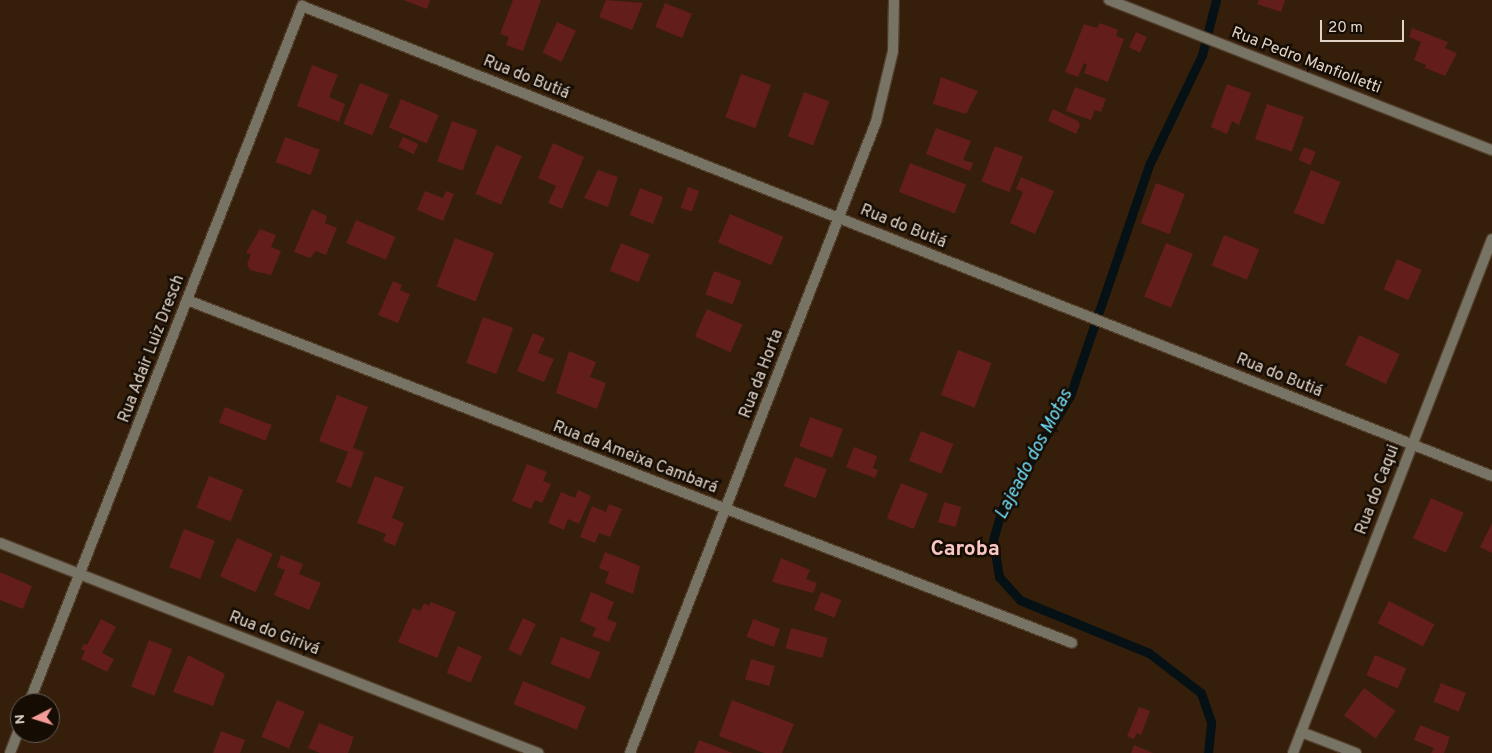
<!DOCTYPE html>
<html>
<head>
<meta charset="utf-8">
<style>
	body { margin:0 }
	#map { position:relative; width:1492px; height:753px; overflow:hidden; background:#351f0a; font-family:Overpass,sans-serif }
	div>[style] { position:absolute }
	.stream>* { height:9px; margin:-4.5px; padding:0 4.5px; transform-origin:4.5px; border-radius:4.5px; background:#051115 }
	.building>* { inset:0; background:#631d1b; transform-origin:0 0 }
	.roads { filter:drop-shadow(1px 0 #513c28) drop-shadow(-1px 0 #513c28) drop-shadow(0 1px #513c28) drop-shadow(0 -1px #513c28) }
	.minor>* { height:10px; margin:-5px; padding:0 5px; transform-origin:5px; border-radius:5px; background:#777365 }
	span { translate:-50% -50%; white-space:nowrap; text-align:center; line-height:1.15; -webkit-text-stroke:5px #150c04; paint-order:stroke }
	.street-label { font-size:16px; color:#e1d3c6 }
	.water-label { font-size:18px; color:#70dcf5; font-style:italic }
	.district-label { font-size:21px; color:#fbc7c4; font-weight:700 }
	.north { position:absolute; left:10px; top:693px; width:50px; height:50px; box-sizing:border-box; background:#150c04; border:1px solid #675c52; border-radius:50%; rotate:265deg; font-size:14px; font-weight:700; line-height:20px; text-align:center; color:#e1d3c6 }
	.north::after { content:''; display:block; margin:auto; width:18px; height:22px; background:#f59b98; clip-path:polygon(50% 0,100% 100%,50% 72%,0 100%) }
	.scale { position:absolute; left:1320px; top:20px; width:84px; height:22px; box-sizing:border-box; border:2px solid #e1d3c6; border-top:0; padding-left:6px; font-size:15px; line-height:18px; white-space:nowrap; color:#e1d3c6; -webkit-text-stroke:4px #150c04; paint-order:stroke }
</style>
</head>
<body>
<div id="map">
	<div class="stream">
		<i style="left:1208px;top:753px;width:31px;rotate:-84deg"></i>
		<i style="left:1211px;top:722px;width:31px;rotate:-109deg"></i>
		<i style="left:1201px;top:693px;width:66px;rotate:-142.4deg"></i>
		<i style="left:1149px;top:653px;width:139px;rotate:-157.7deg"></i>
		<i style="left:1020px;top:600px;width:31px;rotate:-132deg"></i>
		<i style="left:999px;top:577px;width:37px;rotate:-99deg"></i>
		<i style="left:993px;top:540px;width:32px;rotate:-74deg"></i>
		<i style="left:1002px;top:509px;width:132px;rotate:-59deg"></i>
		<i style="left:1070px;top:396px;width:246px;rotate:-71.1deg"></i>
		<i style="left:1150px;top:163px;width:120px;rotate:-64.3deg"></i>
		<i style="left:1202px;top:55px;width:57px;rotate:-75.7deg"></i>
	</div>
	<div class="building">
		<i style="clip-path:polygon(403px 0,430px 0,427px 9px)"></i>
		<i style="clip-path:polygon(513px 0,541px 0,523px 51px,506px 45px,509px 37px,500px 34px)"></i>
		<i style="clip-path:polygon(606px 0,643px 3px,632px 30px,599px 17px)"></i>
		<i style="clip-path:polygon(1259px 0,1285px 0,1281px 12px,1257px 4px)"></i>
		<i style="left:665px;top:3px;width:29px;height:26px;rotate:22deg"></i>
		<i style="left:557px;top:22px;width:21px;height:34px;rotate:25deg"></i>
		<i style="clip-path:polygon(1100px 23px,1118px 30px,1116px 36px,1124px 39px,1108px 82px,1084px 73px,1087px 65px,1084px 63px,1078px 77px,1065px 72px,1084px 24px,1097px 28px)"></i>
		<i style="clip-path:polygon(1412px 28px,1448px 42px,1445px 48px,1457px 53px,1445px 76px,1425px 68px,1426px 65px,1414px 60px,1421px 42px,1409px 37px)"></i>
		<i style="left:1136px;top:32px;width:12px;height:17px;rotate:24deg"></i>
		<i style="clip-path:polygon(312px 65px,338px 75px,329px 97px,345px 104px,339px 122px,297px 106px)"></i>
		<i style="left:741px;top:74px;width:32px;height:46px;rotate:20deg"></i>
		<i style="clip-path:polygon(941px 77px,978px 91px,966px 114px,933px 104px)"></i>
		<i style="left:360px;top:83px;width:31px;height:44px;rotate:22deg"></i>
		<i style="clip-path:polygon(1227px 84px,1251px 93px,1239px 125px,1232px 121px,1227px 134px,1211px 127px)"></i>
		<i style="clip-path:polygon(1075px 87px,1106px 99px,1101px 112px,1095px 110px,1091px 120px,1066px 111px)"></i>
		<i style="left:804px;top:92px;width:27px;height:47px;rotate:20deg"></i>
		<i style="left:401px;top:99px;width:41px;height:31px;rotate:23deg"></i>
		<i style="left:1267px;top:104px;width:39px;height:37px;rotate:19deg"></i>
		<i style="clip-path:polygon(1053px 109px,1078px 121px,1080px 125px,1076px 134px,1048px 121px)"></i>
		<i style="left:452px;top:121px;width:27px;height:43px;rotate:20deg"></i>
		<i style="clip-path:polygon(936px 128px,971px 141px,963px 160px,973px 163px,970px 171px,926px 154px)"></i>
		<i style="left:285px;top:137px;width:37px;height:27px;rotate:20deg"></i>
		<i style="left:403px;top:137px;width:17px;height:11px;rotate:25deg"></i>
		<i style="clip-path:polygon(553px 143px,584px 157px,562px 209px,548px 203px,556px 186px,538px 178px)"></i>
		<i style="left:496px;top:145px;width:28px;height:53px;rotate:23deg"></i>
		<i style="left:995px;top:146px;width:30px;height:38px;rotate:21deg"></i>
		<i style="left:1304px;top:147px;width:13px;height:14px;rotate:23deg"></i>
		<i style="left:910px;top:163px;width:60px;height:31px;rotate:21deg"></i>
		<i style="clip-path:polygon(598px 170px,618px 177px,608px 207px,584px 198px)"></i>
		<i style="left:1311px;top:170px;width:32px;height:46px;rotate:22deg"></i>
		<i style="clip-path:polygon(1021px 177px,1054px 191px,1035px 234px,1010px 223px,1023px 192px,1016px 189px)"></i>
		<i style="left:1156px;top:183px;width:31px;height:43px;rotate:21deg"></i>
		<i style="left:688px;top:187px;width:12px;height:22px;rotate:20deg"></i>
		<i style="left:640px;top:188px;width:25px;height:29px;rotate:21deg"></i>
		<i style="clip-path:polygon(425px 191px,443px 198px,446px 191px,454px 194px,443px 221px,417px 210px)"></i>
		<i style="clip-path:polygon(312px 209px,327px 216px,325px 223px,337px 228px,326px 255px,316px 251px,310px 258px,294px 252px)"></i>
		<i style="left:730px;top:214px;width:58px;height:31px;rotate:23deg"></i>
		<i style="left:356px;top:220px;width:43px;height:25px;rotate:23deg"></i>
		<i style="clip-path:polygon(260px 229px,276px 235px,271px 247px,281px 251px,271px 275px,250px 270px,247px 264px,251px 254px,246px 253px)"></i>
		<i style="left:1224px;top:235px;width:38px;height:33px;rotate:22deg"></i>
		<i style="left:455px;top:238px;width:42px;height:52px;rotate:21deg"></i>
		<i style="left:621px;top:243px;width:31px;height:30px;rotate:22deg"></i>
		<i style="left:1166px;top:243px;width:29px;height:58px;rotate:22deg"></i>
		<i style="left:1397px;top:259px;width:27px;height:33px;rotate:24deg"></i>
		<i style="left:714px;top:271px;width:29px;height:25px;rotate:20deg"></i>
		<i style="clip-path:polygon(393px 281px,402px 285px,400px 290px,410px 294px,398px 323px,378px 315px)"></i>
		<i style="left:707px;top:309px;width:39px;height:30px;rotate:24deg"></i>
		<i style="left:483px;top:317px;width:32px;height:49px;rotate:20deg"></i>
		<i style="clip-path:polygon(533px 333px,545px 338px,538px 353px,554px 359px,544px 382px,517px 371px)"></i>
		<i style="left:1359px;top:335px;width:45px;height:33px;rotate:25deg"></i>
		<i style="left:958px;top:350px;width:36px;height:48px;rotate:21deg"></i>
		<i style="clip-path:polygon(569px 351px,596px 362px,590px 377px,606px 383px,597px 409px,556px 393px)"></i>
		<i style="clip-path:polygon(337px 395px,368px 407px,353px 448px,364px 452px,351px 488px,336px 482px,348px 452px,319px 441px)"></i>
		<i style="left:225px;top:407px;width:50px;height:17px;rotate:21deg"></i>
		<i style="left:810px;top:417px;width:35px;height:31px;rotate:20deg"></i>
		<i style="left:921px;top:431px;width:35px;height:32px;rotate:22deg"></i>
		<i style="clip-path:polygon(854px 447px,877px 456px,873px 468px,878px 470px,875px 478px,846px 467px)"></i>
		<i style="left:795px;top:457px;width:34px;height:31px;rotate:21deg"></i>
		<i style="clip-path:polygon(527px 464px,547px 472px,543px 481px,551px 484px,542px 503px,535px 500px,531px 509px,512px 501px)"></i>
		<i style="left:209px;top:476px;width:37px;height:34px;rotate:22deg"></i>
		<i style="clip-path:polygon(375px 476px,404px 487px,392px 518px,404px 523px,395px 546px,383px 541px,386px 534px,357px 523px)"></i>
		<i style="left:901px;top:483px;width:29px;height:38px;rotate:22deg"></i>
		<i style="clip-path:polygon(578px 490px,591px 496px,579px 524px,568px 519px,564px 530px,548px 523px,561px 492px,575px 498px)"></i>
		<i style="left:1431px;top:498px;width:36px;height:44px;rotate:24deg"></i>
		<i style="left:944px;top:502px;width:18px;height:21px;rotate:16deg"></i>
		<i style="clip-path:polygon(609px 504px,622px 509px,610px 537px,599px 533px,595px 543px,580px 537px,592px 506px,606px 512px)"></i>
		<i style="clip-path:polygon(1492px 523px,1492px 553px,1480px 547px)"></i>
		<i style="left:184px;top:529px;width:33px;height:41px;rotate:21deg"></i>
		<i style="left:237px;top:538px;width:39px;height:42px;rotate:24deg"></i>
		<i style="clip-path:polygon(605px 552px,640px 566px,633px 594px,605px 583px,609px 572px,599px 568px)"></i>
		<i style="clip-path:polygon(281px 555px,303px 564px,299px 574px,321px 583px,309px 610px,274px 595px,285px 570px,277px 567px)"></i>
		<i style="clip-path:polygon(781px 558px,810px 570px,806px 579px,817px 583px,813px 593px,772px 582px)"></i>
		<i style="clip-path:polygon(0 572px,32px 586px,23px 609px,0 600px)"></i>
		<i style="clip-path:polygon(591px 592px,614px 602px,607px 619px,617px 623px,609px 642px,592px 636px,596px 628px,580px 621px)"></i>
		<i style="left:821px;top:592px;width:22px;height:19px;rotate:22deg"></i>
		<i style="left:1389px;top:601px;width:51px;height:25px;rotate:27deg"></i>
		<i style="clip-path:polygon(431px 602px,456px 612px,437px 658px,398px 642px,413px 608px,420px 611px,424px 603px,429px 606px)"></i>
		<i style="left:523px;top:618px;width:14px;height:35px;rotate:25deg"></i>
		<i style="clip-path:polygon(101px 619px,116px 627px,102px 653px,114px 659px,107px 672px,81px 659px,85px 651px,81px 649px,84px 644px,87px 645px)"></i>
		<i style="left:753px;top:619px;width:29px;height:19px;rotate:20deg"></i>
		<i style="left:791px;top:628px;width:38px;height:21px;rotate:15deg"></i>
		<i style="left:561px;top:637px;width:42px;height:29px;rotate:21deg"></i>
		<i style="left:149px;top:640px;width:25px;height:50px;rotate:21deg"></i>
		<i style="left:458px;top:646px;width:26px;height:29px;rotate:23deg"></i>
		<i style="clip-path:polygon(188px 655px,225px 674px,213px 706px,173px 692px)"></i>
		<i style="left:1375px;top:655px;width:34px;height:22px;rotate:23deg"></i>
		<i style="left:751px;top:659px;width:25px;height:21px;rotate:16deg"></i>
		<i style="left:523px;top:681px;width:68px;height:25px;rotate:22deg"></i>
		<i style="left:1441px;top:683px;width:27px;height:20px;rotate:22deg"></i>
		<i style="left:1364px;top:688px;width:39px;height:34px;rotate:36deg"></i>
		<i style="left:277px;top:700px;width:30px;height:40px;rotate:23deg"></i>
		<i style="clip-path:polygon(732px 700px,794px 724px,782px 753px,764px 753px,719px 736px)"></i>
		<i style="clip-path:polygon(1139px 707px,1150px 711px,1141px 735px,1137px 733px,1134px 739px,1127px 736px)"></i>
		<i style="clip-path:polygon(319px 723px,354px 737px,348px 753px,320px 753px,308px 748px)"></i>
		<i style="clip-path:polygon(1420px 725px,1450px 737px,1444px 753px,1431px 753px,1434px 748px,1414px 740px)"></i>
		<i style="clip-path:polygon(221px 731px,245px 740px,240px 753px,213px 753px)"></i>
		<i style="clip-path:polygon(699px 740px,733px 753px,694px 753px)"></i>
		<i style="clip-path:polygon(1134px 745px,1153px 753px,1131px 753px)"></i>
	</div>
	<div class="roads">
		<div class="minor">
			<i style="left:1109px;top:0;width:411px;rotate:21.4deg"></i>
			<i style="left:187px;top:300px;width:949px;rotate:21.18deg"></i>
			<i style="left:0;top:543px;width:578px;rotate:21.32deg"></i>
			<i style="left:29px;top:703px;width:749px;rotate:-68.61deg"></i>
			<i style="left:302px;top:6px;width:1279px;rotate:21.55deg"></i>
			<i style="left:1301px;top:732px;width:59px;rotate:20.9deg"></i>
			<i style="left:10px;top:753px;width:28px;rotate:-69deg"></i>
			<i style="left:630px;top:753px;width:677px;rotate:-68.7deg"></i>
			<i style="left:876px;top:122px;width:73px;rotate:-76.5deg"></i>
			<i style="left:893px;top:51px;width:51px;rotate:-88.9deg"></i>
			<i style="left:1293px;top:753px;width:551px;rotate:-68.84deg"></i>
		</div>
	</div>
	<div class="street-label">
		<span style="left:1306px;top:61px;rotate:21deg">Rua Pedro Manfiolletti</span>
		<span style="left:526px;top:78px;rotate:22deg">Rua do Butiá</span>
		<span style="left:903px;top:227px;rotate:22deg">Rua do Butiá</span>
		<span style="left:152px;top:349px;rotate:-69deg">Rua Adair Luiz Dresch</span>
		<span style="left:762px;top:374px;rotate:-69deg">Rua da Horta</span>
		<span style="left:1279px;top:376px;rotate:22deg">Rua do Butiá</span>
		<span style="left:635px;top:458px;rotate:21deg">Rua da Ameixa Cambará</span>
		<span style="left:1378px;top:490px;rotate:-69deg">Rua do Caqui</span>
		<span style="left:274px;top:634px;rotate:21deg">Rua do Girivá</span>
	</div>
	<div class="water-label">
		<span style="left:1035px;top:455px;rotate:-62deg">Lajeado dos Motas</span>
	</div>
	<div class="district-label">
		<span style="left:965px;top:550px">Caroba</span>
	</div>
	<div class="north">N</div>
	<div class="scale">20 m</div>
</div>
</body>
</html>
